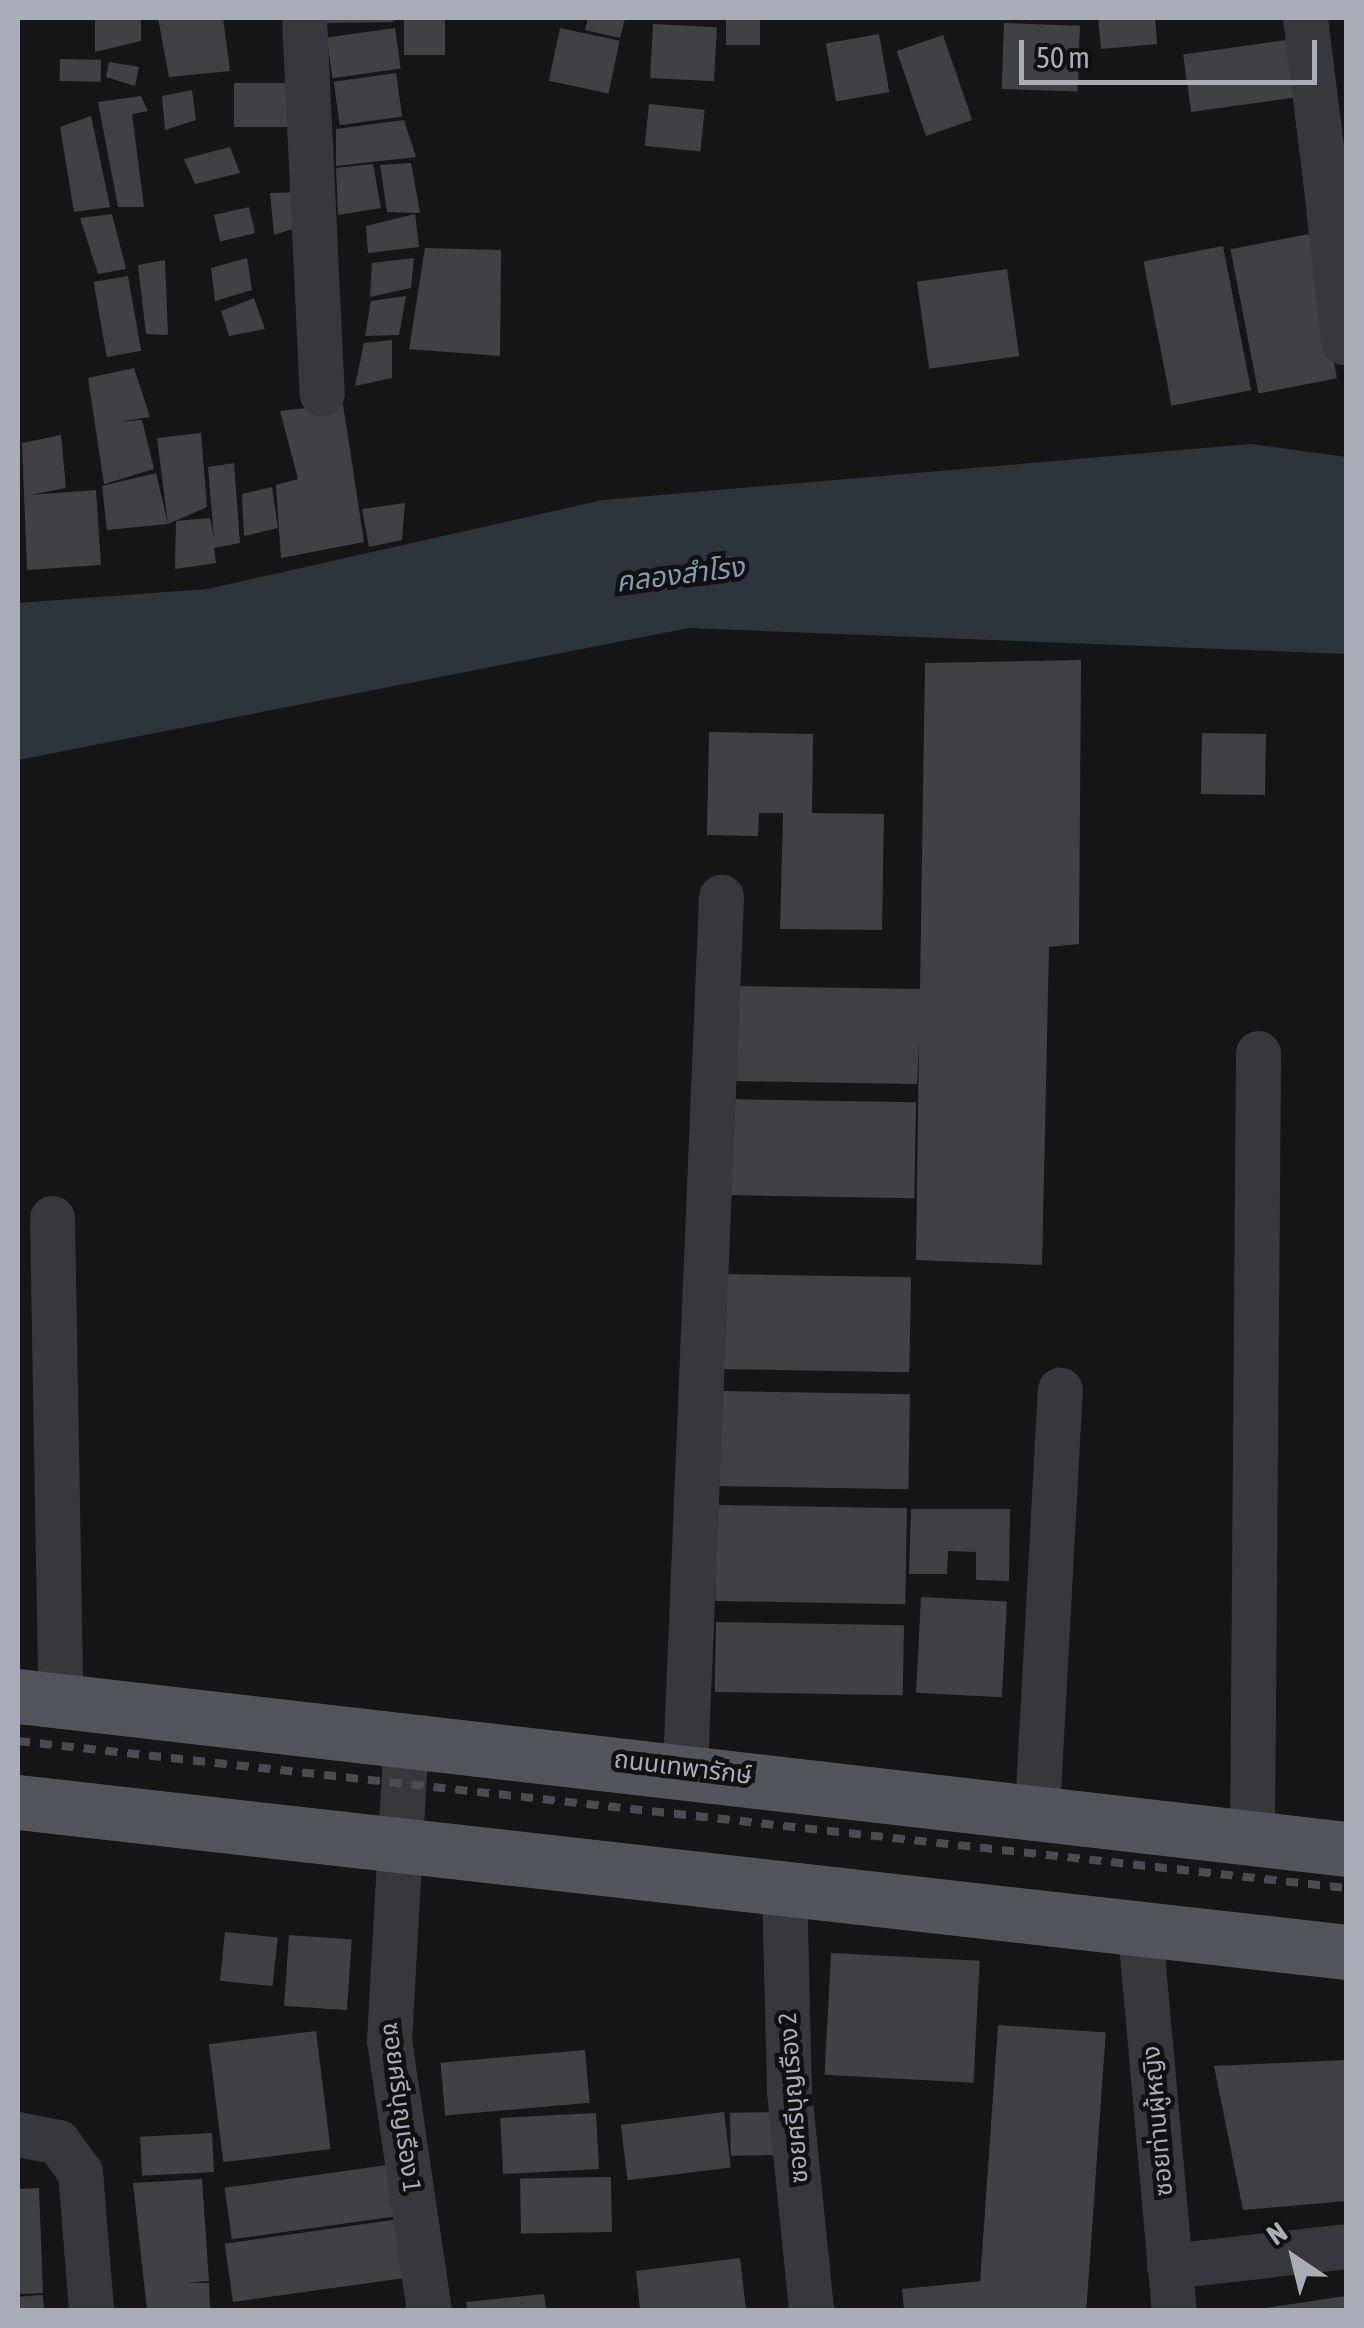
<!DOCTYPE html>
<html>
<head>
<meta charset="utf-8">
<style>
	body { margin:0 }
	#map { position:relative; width:1364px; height:2328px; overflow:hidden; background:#161618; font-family:"Asap Condensed","Noto Sans Thai",sans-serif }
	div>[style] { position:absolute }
	.water>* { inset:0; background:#2c353c }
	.building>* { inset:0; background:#404145; transform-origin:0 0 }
	.minor>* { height:45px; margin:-22.5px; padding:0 22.5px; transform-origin:22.5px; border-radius:22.5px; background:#37383d }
	.major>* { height:55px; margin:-27.5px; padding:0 27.5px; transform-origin:27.5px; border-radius:27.5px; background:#53555c }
	.rail>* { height:8px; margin-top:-4px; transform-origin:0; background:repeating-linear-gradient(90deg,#4a4c52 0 12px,transparent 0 22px) }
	span { translate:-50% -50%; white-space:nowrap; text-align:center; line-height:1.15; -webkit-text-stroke:9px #111113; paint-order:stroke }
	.street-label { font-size:25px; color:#a8adb8 }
	.water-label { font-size:28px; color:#7f9bb3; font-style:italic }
	.frame { position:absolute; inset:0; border:20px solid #a8adb8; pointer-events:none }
	.north { position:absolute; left:1244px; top:2208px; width:100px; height:100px; -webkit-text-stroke:8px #111113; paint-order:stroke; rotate:325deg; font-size:28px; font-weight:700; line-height:40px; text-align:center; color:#a8adb8 }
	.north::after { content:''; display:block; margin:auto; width:35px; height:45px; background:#a8adb8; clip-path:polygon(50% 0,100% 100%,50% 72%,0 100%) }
	.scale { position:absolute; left:1019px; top:40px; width:298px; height:45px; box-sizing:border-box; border:5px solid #a8adb8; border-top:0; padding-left:12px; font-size:30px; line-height:35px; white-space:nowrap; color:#a8adb8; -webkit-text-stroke:8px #111113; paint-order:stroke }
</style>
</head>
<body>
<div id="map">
	<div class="water">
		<i style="clip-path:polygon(1251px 444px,1346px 457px,1346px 654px,689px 628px,18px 760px,18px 603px,207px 589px,603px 500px)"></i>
	</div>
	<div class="building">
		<i style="clip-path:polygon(95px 18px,141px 18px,141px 41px,95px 52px)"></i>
		<i style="clip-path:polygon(158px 18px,223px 18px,230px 71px,169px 77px)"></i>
		<i style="clip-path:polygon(327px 18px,393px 18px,393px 22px,327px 23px)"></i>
		<i style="left:404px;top:18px;width:41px;height:37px"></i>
		<i style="clip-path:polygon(588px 18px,625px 18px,620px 38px,585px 30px)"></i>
		<i style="clip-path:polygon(1098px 18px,1155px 18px,1157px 44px,1101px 49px)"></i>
		<i style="left:760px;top:19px;width:26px;height:34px;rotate:90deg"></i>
		<i style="left:1004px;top:23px;width:76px;height:66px;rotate:2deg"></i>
		<i style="left:653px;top:24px;width:64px;height:54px;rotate:3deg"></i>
		<i style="left:395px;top:28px;width:41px;height:69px;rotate:82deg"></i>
		<i style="left:560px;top:28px;width:61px;height:54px;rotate:12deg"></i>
		<i style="left:879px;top:34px;width:59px;height:54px;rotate:80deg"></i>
		<i style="left:943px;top:35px;width:90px;height:49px;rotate:71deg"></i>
		<i style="left:1294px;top:39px;width:58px;height:112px;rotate:82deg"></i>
		<i style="left:60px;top:59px;width:41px;height:22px;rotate:1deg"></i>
		<i style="clip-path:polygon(109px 62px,139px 67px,135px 86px,106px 77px)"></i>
		<i style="left:396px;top:73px;width:44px;height:63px;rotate:82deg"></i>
		<i style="left:298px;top:83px;width:44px;height:64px;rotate:90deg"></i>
		<i style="clip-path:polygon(192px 90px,196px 120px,165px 130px,162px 96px)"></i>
		<i style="clip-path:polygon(141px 96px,148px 111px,132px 114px,144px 207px,118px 207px,98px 102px)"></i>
		<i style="left:649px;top:104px;width:56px;height:42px;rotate:6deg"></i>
		<i style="clip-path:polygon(91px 116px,110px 207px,74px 212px,60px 127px)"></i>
		<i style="clip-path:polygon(404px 120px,416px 157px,336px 166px,336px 129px)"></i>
		<i style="clip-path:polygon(230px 147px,240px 173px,195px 184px,184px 159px)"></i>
		<i style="clip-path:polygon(411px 163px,420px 213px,387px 212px,380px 165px)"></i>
		<i style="clip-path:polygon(373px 164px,381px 208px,338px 215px,336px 168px)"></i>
		<i style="clip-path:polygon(303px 192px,302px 226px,274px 235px,270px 193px)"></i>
		<i style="left:249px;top:207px;width:27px;height:36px;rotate:77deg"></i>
		<i style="clip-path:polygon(112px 214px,126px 269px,98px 274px,80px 218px)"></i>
		<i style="clip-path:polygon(415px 214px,419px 247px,368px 253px,366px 226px)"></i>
		<i style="left:1309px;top:234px;width:147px;height:80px;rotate:79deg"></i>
		<i style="left:1223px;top:246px;width:147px;height:81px;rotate:79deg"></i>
		<i style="clip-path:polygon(425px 248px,501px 250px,500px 356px,409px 349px)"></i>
		<i style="clip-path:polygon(247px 258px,252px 290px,215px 301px,211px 268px)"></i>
		<i style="clip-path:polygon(414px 258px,411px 288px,370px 297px,372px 263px)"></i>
		<i style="clip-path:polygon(165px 260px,168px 335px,146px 334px,138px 265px)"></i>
		<i style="left:1007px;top:269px;width:88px;height:91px;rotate:82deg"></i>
		<i style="left:128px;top:276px;width:76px;height:35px;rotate:80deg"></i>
		<i style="clip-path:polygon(406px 296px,399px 335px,365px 336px,371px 301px)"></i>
		<i style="clip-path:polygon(254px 298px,265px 329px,229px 336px,221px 311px)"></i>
		<i style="clip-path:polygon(392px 340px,392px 378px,355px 386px,364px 343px)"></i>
		<i style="clip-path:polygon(134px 368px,150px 417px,118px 422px,142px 420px,154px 469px,104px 484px,88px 378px)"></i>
		<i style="clip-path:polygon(343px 404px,364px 542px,281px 558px,276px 485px,298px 479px,280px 411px)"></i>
		<i style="clip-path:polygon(201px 433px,207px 507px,168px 524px,107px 530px,102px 486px,156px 473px,168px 524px,157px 438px)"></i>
		<i style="clip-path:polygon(61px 435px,66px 488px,30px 495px,96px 490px,101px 565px,27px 570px,22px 443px)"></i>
		<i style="clip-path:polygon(234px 463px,240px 543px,214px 548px,216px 563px,175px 569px,176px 521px,210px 518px,214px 538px,208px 467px)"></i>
		<i style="clip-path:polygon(272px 487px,278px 528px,244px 536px,242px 494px)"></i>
		<i style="clip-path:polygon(405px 503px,402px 540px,369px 547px,362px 509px)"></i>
		<i style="clip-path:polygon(1081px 660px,1079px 944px,1049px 947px,1042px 1265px,916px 1260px,919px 1042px,917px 1084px,727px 1081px,729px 986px,920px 989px,925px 663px)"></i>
		<i style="clip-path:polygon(709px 732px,813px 734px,812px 813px,884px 814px,882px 930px,780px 929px,783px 813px,759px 813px,758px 836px,707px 835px)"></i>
		<i style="left:1202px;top:733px;width:64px;height:61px;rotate:1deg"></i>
		<i style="left:726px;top:1099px;width:190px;height:96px;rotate:1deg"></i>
		<i style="left:721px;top:1274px;width:190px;height:95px;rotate:1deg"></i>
		<i style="left:721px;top:1391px;width:189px;height:95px;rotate:1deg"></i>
		<i style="left:717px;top:1505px;width:190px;height:96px;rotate:1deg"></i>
		<i style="clip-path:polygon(911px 1509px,1010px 1509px,1009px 1581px,976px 1580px,976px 1552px,948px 1551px,947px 1574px,909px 1574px)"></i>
		<i style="left:921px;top:1597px;width:86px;height:96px;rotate:3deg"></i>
		<i style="left:716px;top:1622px;width:188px;height:70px;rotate:1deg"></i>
		<i style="left:225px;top:1932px;width:53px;height:49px;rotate:6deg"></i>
		<i style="left:289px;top:1935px;width:63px;height:71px;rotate:4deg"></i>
		<i style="left:831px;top:1953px;width:149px;height:122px;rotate:3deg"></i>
		<i style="left:998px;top:2025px;width:108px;height:286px;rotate:4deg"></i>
		<i style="left:316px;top:2031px;width:119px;height:108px;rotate:83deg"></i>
		<i style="left:585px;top:2050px;width:53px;height:145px;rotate:85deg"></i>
		<i style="clip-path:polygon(1346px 2060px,1346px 2201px,1243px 2210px,1214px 2066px)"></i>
		<i style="left:724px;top:2112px;width:56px;height:104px;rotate:83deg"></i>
		<i style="left:780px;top:2112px;width:43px;height:50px;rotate:89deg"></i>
		<i style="left:596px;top:2113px;width:56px;height:96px;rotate:87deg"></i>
		<i style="left:212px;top:2133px;width:39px;height:72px;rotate:87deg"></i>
		<i style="left:387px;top:2165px;width:52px;height:164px;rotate:82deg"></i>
		<i style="left:611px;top:2177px;width:55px;height:91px;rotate:89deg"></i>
		<i style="clip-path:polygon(202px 2179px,209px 2281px,186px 2283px,209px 2283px,210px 2310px,147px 2310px,133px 2183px)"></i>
		<i style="clip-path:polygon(39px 2188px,43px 2293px,18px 2294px,18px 2189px)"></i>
		<i style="left:400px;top:2219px;width:59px;height:177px;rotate:82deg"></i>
		<i style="clip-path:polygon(740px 2258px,746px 2310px,640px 2310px,636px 2271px)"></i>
		<i style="clip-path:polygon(1002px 2279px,1005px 2310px,904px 2310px,902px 2289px)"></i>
		<i style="clip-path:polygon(544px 2294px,546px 2310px,467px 2310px,466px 2302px)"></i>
		<i style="left:43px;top:2295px;width:15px;height:25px;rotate:86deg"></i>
		<i style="clip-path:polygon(1346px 2296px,1346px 2310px,1265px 2310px,1265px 2308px)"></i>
	</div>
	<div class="minor">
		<i style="left:304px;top:18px;width:376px;rotate:87.3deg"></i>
		<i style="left:1305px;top:18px;width:162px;rotate:82.9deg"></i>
		<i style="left:1325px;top:179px;width:21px;rotate:-3deg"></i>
		<i style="left:1325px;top:179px;width:164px;rotate:83.7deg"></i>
		<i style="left:52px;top:1218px;width:482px;rotate:89deg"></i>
		<i style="left:406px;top:1736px;width:304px;rotate:93.2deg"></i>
		<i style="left:389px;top:2040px;width:273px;rotate:81.6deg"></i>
		<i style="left:685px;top:1767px;width:871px;rotate:-87.63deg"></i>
		<i style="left:1037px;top:1811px;width:422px;rotate:-86.9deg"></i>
		<i style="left:1252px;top:1837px;width:784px;rotate:-89.56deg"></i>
		<i style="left:784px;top:1886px;width:206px;rotate:88.6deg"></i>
		<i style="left:789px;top:2092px;width:219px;rotate:84.2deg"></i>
		<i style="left:1140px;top:1932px;width:380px;rotate:84.9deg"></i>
		<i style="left:18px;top:2134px;width:41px;rotate:11.3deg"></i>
		<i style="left:58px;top:2142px;width:37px;rotate:54deg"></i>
		<i style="left:80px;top:2172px;width:138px;rotate:85.4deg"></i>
		<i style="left:1169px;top:2266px;width:178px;rotate:-6.4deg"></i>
	</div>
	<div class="major">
		<i style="left:18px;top:1696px;width:1337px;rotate:6.57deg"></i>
		<i style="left:18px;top:1802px;width:1336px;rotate:6.44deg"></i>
	</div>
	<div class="rail">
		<i style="left:18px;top:1741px;width:1336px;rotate:6.32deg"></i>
	</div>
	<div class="street-label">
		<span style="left:683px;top:1767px;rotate:7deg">ถนนเทพารักษ์</span>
		<span style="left:793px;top:2098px;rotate:-94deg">ซอยศรีบุญเรือง 2</span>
		<span style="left:402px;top:2107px;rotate:83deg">ซอยศรีบุญเรือง 1</span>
		<span style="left:1157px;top:2121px;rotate:-95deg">ซอยท่านผู้หญิง</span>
	</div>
	<div class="water-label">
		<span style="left:680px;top:574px;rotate:-7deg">คลองสำโรง</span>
	</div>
	<div class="frame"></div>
	<div class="north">N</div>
	<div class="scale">50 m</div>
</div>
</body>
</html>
